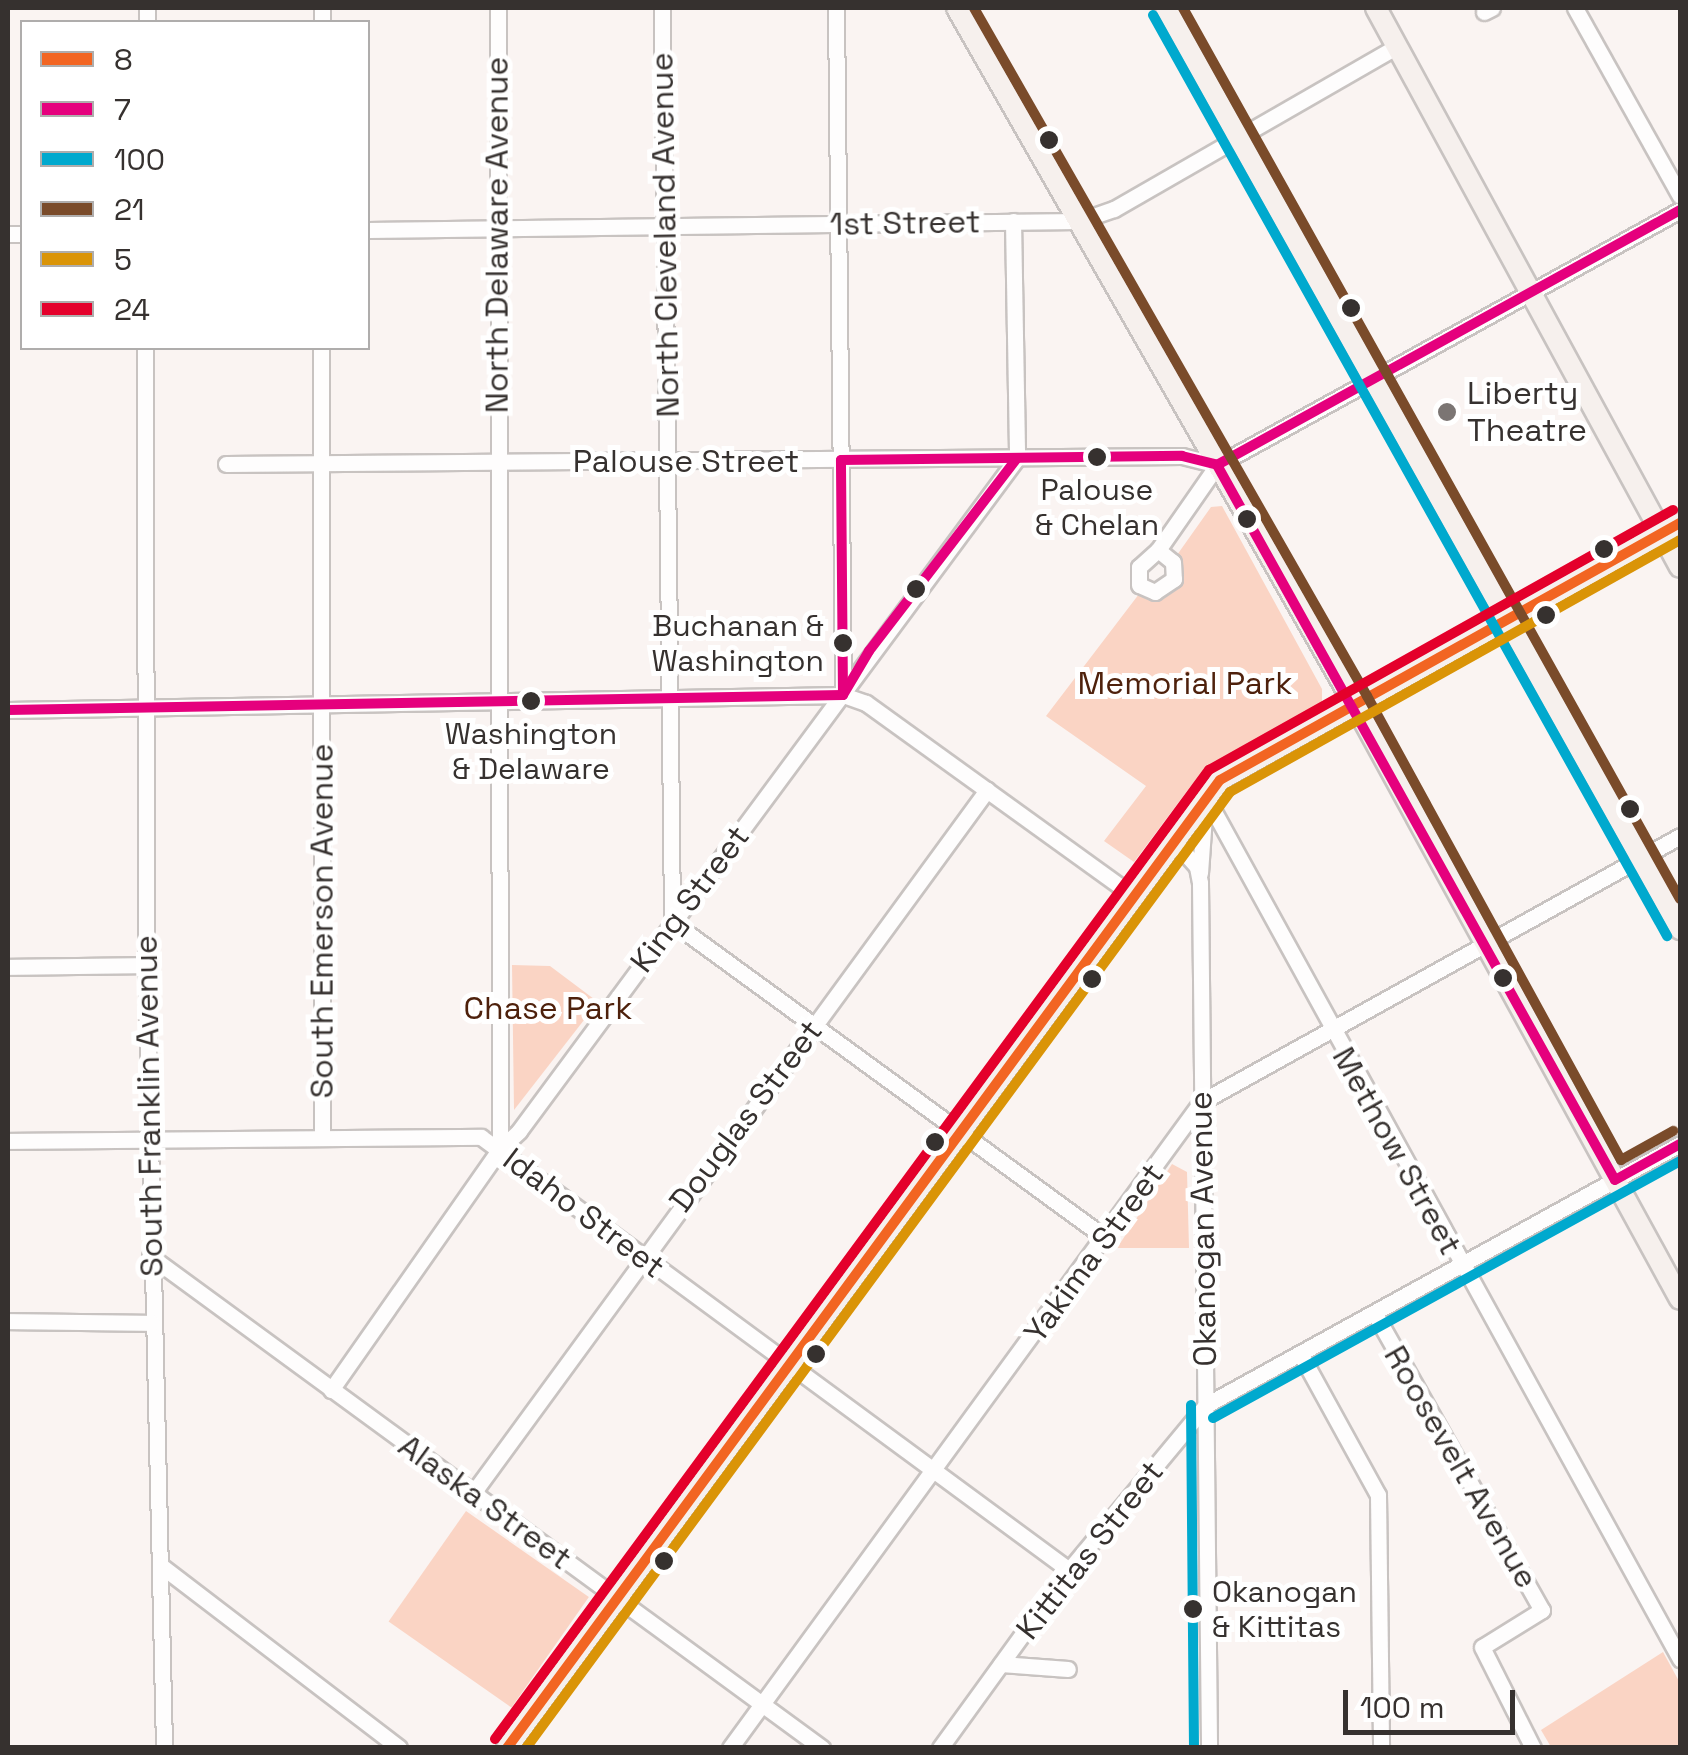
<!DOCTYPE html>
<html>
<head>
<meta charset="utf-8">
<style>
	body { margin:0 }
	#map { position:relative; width:1688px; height:1755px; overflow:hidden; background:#faf4f2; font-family:"Space Grotesk",sans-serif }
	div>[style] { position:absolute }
	.green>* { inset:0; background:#fad4c4; transform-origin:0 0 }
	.roads { filter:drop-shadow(2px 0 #c8c3c1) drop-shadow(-2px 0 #c8c3c1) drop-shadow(0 2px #c8c3c1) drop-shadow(0 -2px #c8c3c1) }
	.minor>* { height:15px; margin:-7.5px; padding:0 7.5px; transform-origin:7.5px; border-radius:7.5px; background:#fefdfd }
	.major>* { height:20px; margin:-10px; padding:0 10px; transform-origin:10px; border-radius:10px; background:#f6f0ed }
	.bus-1>* { height:10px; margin:-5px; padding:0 5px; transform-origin:5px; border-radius:5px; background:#f26522 }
	.bus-2>* { height:10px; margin:-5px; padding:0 5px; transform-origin:5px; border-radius:5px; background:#e5007d }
	.bus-3>* { height:10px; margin:-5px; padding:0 5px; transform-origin:5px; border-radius:5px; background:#00a9ce }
	.bus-4>* { height:10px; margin:-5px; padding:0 5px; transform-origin:5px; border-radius:5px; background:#7a4b2a }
	.bus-5>* { height:10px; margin:-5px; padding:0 5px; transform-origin:5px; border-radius:5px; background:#da9407 }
	.bus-6>* { height:10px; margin:-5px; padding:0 5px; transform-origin:5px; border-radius:5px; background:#e4002b }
	.dots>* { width:28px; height:28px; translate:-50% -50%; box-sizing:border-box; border:5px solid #fff; border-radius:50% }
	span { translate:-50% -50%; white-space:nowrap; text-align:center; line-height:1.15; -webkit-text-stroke:10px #fff; paint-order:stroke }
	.bus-label { font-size:30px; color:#36312f }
	.right { translate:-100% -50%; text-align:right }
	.left { translate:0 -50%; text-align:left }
	.street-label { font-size:32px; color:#36312f }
	.poi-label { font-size:32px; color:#36312f }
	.park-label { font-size:32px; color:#4e210c }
	.frame { position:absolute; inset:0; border:10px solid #36312f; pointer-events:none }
	.legend { position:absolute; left:20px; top:20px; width:350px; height:330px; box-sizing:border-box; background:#fff; border:2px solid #afadac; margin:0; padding:12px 18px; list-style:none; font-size:30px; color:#36312f }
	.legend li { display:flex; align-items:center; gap:20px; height:50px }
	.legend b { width:50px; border:2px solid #afadac }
	.scale { position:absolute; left:1343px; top:1690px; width:172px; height:45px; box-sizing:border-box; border:5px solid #36312f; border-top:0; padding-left:12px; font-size:30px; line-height:35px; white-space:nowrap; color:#36312f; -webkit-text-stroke:8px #fff; paint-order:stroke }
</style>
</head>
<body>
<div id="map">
	<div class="green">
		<i style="clip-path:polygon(1222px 506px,1322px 689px,1322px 702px,1190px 787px,1134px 862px,1104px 841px,1146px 786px,1046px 716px,1139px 594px,1175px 591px,1183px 582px,1177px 555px,1211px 507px)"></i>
		<i style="clip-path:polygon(512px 965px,550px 966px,598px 1002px,514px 1110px)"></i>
		<i style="clip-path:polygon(1172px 1164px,1187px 1172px,1189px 1248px,1117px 1248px)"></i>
		<i style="left:466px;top:1511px;width:150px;height:135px;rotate:35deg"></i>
		<i style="clip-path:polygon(1663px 1652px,1680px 1683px,1680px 1747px,1551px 1747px,1541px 1730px)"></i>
	</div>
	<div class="roads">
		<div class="minor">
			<i style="left:322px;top:8px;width:14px;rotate:90deg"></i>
			<i style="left:498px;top:8px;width:1141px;rotate:89.9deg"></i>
			<i style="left:662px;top:8px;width:914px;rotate:89.37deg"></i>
			<i style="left:672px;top:922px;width:538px;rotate:36.08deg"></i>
			<i style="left:836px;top:8px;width:685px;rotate:89.41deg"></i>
			<i style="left:1575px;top:8px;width:215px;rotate:60.8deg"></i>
			<i style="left:1484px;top:12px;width:9px;rotate:-27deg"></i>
			<i style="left:147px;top:22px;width:14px;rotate:-90deg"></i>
			<i style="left:1013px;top:221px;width:237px;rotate:89deg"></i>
			<i style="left:368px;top:230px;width:711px;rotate:-0.73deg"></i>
			<i style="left:1079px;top:221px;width:37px;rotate:-19deg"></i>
			<i style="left:1114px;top:209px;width:327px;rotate:-29.9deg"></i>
			<i style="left:8px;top:234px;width:14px"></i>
			<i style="left:145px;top:348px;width:617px;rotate:89.91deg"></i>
			<i style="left:146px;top:965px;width:783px;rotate:88.68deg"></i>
			<i style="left:321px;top:348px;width:789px;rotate:89.93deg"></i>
			<i style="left:226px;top:464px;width:956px;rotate:-0.48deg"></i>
			<i style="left:1182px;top:456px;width:36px;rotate:14deg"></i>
			<i style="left:1217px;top:465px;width:529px;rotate:-28.84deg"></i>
			<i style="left:1158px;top:550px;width:19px;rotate:39deg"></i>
			<i style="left:1173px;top:562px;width:17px;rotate:87deg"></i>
			<i style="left:1174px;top:579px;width:23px;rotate:146deg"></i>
			<i style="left:1155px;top:592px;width:17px;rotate:-156deg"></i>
			<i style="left:1139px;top:585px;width:18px;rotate:-90deg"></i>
			<i style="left:1139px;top:567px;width:25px;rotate:-42deg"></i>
			<i style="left:1158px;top:550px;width:103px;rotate:-55.2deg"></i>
			<i style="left:8px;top:710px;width:835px;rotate:-1.03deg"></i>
			<i style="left:843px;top:695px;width:24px;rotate:19deg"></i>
			<i style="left:866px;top:703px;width:328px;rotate:35.8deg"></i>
			<i style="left:1206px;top:797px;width:984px;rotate:61.19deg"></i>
			<i style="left:1173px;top:840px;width:36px;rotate:48deg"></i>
			<i style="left:1197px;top:867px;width:16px;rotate:79deg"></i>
			<i style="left:1200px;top:883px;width:865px;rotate:89.4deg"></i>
			<i style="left:1200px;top:873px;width:72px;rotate:-86deg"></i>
			<i style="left:8px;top:967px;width:138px;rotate:-0.8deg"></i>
			<i style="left:8px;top:1141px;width:473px;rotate:-0.5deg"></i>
			<i style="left:481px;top:1137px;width:730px;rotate:36.37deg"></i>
			<i style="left:150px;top:1256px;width:833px;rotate:36.21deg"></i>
			<i style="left:1375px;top:1314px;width:340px;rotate:60.6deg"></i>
			<i style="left:1542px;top:1610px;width:70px;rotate:148.3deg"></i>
			<i style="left:1482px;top:1647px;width:113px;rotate:63.2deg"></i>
			<i style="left:8px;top:1321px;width:144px;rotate:0.8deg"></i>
			<i style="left:1301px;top:1355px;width:160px;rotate:61.2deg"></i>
			<i style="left:1378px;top:1495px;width:253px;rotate:89.3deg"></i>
			<i style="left:331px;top:1390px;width:294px;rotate:-55deg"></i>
			<i style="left:500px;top:1149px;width:26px;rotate:-43deg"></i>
			<i style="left:519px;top:1131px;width:837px;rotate:-53.5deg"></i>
			<i style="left:473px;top:1493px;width:871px;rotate:-53.83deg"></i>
			<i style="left:160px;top:1565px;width:301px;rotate:37.4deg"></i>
			<i style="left:1001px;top:1664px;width:67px;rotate:4.3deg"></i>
			<i style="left:730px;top:1748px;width:799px;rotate:-53.9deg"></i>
			<i style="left:1201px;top:1102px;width:548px;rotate:-29.04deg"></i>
			<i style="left:940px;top:1748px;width:220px;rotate:-54.1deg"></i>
			<i style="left:1069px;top:1570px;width:214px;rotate:-50.3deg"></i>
			<i style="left:1206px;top:1405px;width:541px;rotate:-28.84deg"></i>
		</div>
		<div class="major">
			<i style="left:957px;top:8px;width:800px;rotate:60.26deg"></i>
			<i style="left:1354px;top:703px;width:679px;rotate:61.32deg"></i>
			<i style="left:1166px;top:8px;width:1055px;rotate:60.83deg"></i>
			<i style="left:1376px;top:8px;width:636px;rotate:61.46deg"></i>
			<i style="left:507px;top:1748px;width:1202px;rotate:-53.63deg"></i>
			<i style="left:1220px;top:780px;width:527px;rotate:-29.19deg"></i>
		</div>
	</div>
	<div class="bus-1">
		<i style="left:507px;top:1748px;width:1202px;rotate:-53.63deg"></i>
		<i style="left:1220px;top:780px;width:527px;rotate:-29.19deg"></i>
	</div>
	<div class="bus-2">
		<i style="left:1217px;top:465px;width:818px;rotate:60.9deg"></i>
		<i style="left:1615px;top:1180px;width:74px;rotate:-29deg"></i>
		<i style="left:843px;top:695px;width:235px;rotate:-90.5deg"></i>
		<i style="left:841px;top:460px;width:341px;rotate:-0.7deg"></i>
		<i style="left:1182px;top:456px;width:36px;rotate:14deg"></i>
		<i style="left:1217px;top:465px;width:529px;rotate:-28.84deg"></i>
		<i style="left:843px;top:695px;width:51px;rotate:-59.4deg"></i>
		<i style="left:869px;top:651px;width:243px;rotate:-52.5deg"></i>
		<i style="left:8px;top:710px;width:835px;rotate:-1.03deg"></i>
	</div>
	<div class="bus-3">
		<i style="left:1153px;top:15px;width:1055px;rotate:60.83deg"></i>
		<i style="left:1191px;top:1405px;width:343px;rotate:89.5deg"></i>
		<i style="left:1213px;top:1418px;width:533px;rotate:-28.82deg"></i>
	</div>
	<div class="bus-4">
		<i style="left:974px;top:8px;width:792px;rotate:60.26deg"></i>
		<i style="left:1367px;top:696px;width:529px;rotate:61.3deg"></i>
		<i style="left:1621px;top:1160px;width:60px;rotate:-29.1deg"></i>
		<i style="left:1183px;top:8px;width:1020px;rotate:60.85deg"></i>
	</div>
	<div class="bus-5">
		<i style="left:526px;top:1748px;width:1187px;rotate:-53.63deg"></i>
		<i style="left:1230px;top:792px;width:516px;rotate:-29.25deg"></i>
	</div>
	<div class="bus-6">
		<i style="left:495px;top:1739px;width:1204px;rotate:-53.62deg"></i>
		<i style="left:1209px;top:770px;width:532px;rotate:-29.26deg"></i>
	</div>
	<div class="dots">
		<i style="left:1049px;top:140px;background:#36312f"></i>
		<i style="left:1351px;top:308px;background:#36312f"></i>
		<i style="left:1447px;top:412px;background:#7b7573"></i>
		<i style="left:1097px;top:457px;background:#36312f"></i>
		<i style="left:1247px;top:519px;background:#36312f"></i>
		<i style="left:1604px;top:549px;background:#36312f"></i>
		<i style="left:916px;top:589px;background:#36312f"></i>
		<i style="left:1546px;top:615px;background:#36312f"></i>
		<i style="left:843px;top:643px;background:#36312f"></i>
		<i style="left:531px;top:701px;background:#36312f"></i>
		<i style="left:1630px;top:809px;background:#36312f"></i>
		<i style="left:1503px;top:978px;background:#36312f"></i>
		<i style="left:1092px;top:979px;background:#36312f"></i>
		<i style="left:935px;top:1142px;background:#36312f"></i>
		<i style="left:816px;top:1354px;background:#36312f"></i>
		<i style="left:664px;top:1561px;background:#36312f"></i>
		<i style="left:1193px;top:1609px;background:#36312f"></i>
	</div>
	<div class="bus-label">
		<span style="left:1097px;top:507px">Palouse<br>&amp; Chelan</span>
		<span class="right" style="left:824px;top:643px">Buchanan &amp;<br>Washington</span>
		<span style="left:531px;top:751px">Washington<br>&amp; Delaware</span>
		<span class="left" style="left:1212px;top:1609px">Okanogan<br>&amp; Kittitas</span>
	</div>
	<div class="street-label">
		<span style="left:905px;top:223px;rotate:-1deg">1st Street</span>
		<span style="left:497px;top:235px;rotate:-90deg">North Delaware Avenue</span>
		<span style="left:665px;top:235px;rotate:-91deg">North Cleveland Avenue</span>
		<span style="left:686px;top:461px">Palouse Street</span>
		<span style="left:690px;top:899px;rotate:-53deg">King Street</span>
		<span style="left:322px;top:921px;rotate:-90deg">South Emerson Avenue</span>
		<span style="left:149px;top:1106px;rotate:-91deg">South Franklin Avenue</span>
		<span style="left:746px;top:1116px;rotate:-53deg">Douglas Street</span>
		<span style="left:1397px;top:1151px;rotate:61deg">Methow Street</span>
		<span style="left:584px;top:1213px;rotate:37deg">Idaho Street</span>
		<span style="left:1203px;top:1229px;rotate:-91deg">Okanogan Avenue</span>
		<span style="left:1094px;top:1253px;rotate:-54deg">Yakima Street</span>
		<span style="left:1461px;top:1467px;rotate:60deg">Roosevelt Avenue</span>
		<span style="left:485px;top:1502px;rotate:36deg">Alaska Street</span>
		<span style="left:1090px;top:1550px;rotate:-52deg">Kittitas Street</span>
	</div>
	<div class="poi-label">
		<span class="left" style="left:1467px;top:412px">Liberty<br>Theatre</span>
	</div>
	<div class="park-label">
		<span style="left:1185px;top:683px">Memorial Park</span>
		<span style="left:548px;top:1008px">Chase Park</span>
	</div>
	<div class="frame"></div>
	<ul class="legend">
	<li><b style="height:12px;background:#f26522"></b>8</li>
	<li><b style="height:12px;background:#e5007d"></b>7</li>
	<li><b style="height:12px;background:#00a9ce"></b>100</li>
	<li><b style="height:12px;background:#7a4b2a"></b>21</li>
	<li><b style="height:12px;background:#da9407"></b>5</li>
	<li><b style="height:12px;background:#e4002b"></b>24</li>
	</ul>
	<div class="scale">100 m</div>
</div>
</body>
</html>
